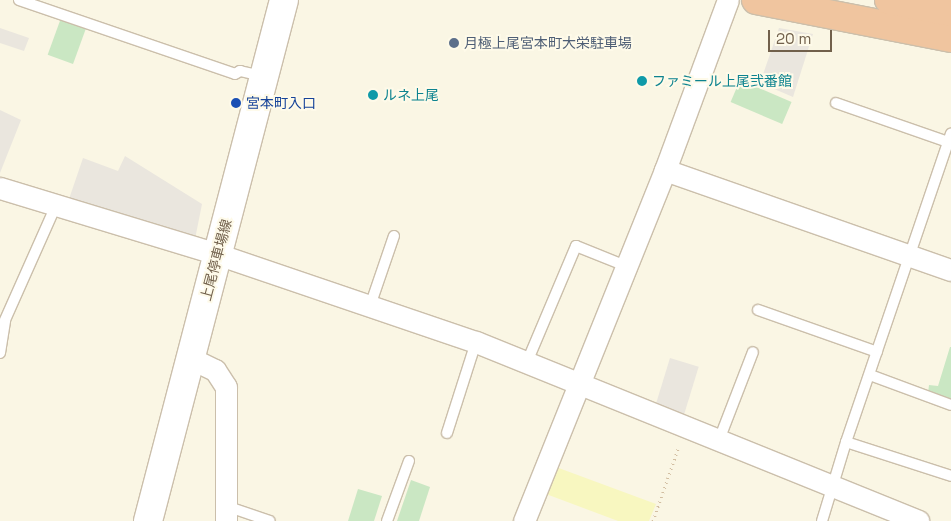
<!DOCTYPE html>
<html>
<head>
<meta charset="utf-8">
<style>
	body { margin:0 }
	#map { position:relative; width:951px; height:521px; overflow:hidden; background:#faf6e4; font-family:"Space Grotesk","Noto Sans JP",sans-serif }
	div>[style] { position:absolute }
	.industrial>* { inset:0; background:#eae6de; transform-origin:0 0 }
	.green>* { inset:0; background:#cae7c3; transform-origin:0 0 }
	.sand>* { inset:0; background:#f8f7c0 }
	.path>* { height:3px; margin-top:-1.5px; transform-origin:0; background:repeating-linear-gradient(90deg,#d2bea1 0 1px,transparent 0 5px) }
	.roads { filter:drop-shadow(1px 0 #cbbfab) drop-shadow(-1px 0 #cbbfab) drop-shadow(0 1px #cbbfab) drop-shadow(0 -1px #cbbfab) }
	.lane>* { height:10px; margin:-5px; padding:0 5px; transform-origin:5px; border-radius:5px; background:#fff }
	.street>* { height:21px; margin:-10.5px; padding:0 10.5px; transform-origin:10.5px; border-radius:10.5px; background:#fff }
	.secondary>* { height:28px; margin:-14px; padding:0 14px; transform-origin:14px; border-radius:14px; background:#fff }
	.highway>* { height:28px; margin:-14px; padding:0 14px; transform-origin:14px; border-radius:14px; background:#f0c59f }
	.dots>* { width:14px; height:14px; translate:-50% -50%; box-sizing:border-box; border:2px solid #fefae9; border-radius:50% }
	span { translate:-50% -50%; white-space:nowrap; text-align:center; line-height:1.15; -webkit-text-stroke:4px #fefae9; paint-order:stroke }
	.service-label { font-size:14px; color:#4e5e75 }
	.left { translate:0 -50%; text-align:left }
	.culture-label { font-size:14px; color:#0d838f }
	.transit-label { font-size:14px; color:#164399 }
	.street-label { font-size:14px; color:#71604b }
	.scale { position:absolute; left:768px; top:30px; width:64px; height:22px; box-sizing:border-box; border:2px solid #71604b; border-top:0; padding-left:6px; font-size:15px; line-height:18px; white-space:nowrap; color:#71604b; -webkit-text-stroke:4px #fefae9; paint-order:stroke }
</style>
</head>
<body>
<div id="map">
	<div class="industrial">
		<i style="clip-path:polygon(0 28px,29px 38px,24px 51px,0 43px)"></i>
		<i style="clip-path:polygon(779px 28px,813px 34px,793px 97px,760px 83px)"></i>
		<i style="clip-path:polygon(0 110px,21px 120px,0 173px)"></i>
		<i style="clip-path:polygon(125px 156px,202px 204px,195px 239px,69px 199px,83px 158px,118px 171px)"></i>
		<i style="left:670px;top:358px;width:30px;height:50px;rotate:17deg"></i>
	</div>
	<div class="green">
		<i style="left:61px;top:18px;width:27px;height:39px;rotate:20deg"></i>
		<i style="left:740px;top:80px;width:56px;height:24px;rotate:23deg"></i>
		<i style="clip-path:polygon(950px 347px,951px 347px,951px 399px,928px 393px,929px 385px,938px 386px)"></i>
		<i style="clip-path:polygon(411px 480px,430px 487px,419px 521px,397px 521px)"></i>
		<i style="clip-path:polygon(358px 489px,382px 496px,374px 521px,348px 521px)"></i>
	</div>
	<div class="sand">
		<i style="clip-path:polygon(556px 467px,656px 504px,649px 521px,618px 521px,546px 494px)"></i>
	</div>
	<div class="path">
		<i style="left:653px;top:521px;width:79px;rotate:-70.9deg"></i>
	</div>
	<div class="roads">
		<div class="lane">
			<i style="left:19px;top:0;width:228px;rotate:18.9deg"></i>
			<i style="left:235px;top:74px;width:6px;rotate:-31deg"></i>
			<i style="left:240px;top:71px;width:23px;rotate:13deg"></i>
			<i style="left:836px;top:103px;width:119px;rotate:19.2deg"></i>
			<i style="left:370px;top:306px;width:74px;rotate:-71.1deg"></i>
			<i style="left:758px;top:310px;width:126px;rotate:19.4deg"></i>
			<i style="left:0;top:353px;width:33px;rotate:-81deg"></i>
			<i style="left:5px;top:320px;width:128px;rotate:-66deg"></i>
			<i style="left:527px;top:362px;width:126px;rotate:-67.1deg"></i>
			<i style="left:576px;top:246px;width:54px;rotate:21.8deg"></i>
			<i style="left:870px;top:375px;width:86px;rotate:20.3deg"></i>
			<i style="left:447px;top:433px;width:96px;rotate:-72.3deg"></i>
			<i style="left:719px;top:440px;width:94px;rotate:-68.9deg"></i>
			<i style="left:846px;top:442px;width:110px;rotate:17.9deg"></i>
			<i style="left:226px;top:506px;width:46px;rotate:18.8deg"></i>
			<i style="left:387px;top:521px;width:64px;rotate:-69.9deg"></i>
			<i style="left:822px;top:521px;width:83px;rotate:-73.1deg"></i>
			<i style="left:846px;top:442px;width:326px;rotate:-71.2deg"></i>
		</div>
		<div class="street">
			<i style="left:665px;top:170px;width:303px;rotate:19.3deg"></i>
			<i style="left:0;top:188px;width:227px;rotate:16.9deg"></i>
			<i style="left:217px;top:254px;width:274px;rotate:18.8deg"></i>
			<i style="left:476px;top:342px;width:477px;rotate:22deg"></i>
			<i style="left:190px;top:358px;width:28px;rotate:26deg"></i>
			<i style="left:215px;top:370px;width:20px;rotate:57deg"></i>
			<i style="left:226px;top:387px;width:134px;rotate:90deg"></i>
			<i style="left:524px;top:521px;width:378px;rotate:-68.1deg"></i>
			<i style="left:665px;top:170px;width:181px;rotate:-69.7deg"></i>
		</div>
		<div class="secondary">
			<i style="left:148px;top:521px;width:538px;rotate:-75.37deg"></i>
		</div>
		<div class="highway">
			<i style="left:756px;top:0;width:199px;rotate:11deg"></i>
			<i style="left:889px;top:0;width:63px;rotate:11deg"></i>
		</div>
	</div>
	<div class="dots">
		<i style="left:454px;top:43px;background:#5c6f8a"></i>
		<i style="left:642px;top:81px;background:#0f9aa8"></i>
		<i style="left:373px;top:95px;background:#0f9aa8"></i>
		<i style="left:236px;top:103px;background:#1a4fb4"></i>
	</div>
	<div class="service-label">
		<span class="left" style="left:464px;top:43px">月極上尾宮本町大栄駐車場</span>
	</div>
	<div class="culture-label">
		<span class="left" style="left:652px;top:81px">ファミール上尾弐番館</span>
		<span class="left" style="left:383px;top:95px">ルネ上尾</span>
	</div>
	<div class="transit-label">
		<span class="left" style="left:246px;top:103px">宮本町入口</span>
	</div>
	<div class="street-label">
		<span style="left:216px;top:260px;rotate:-75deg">上尾停車場線</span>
	</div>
	<div class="scale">20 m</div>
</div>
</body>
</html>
